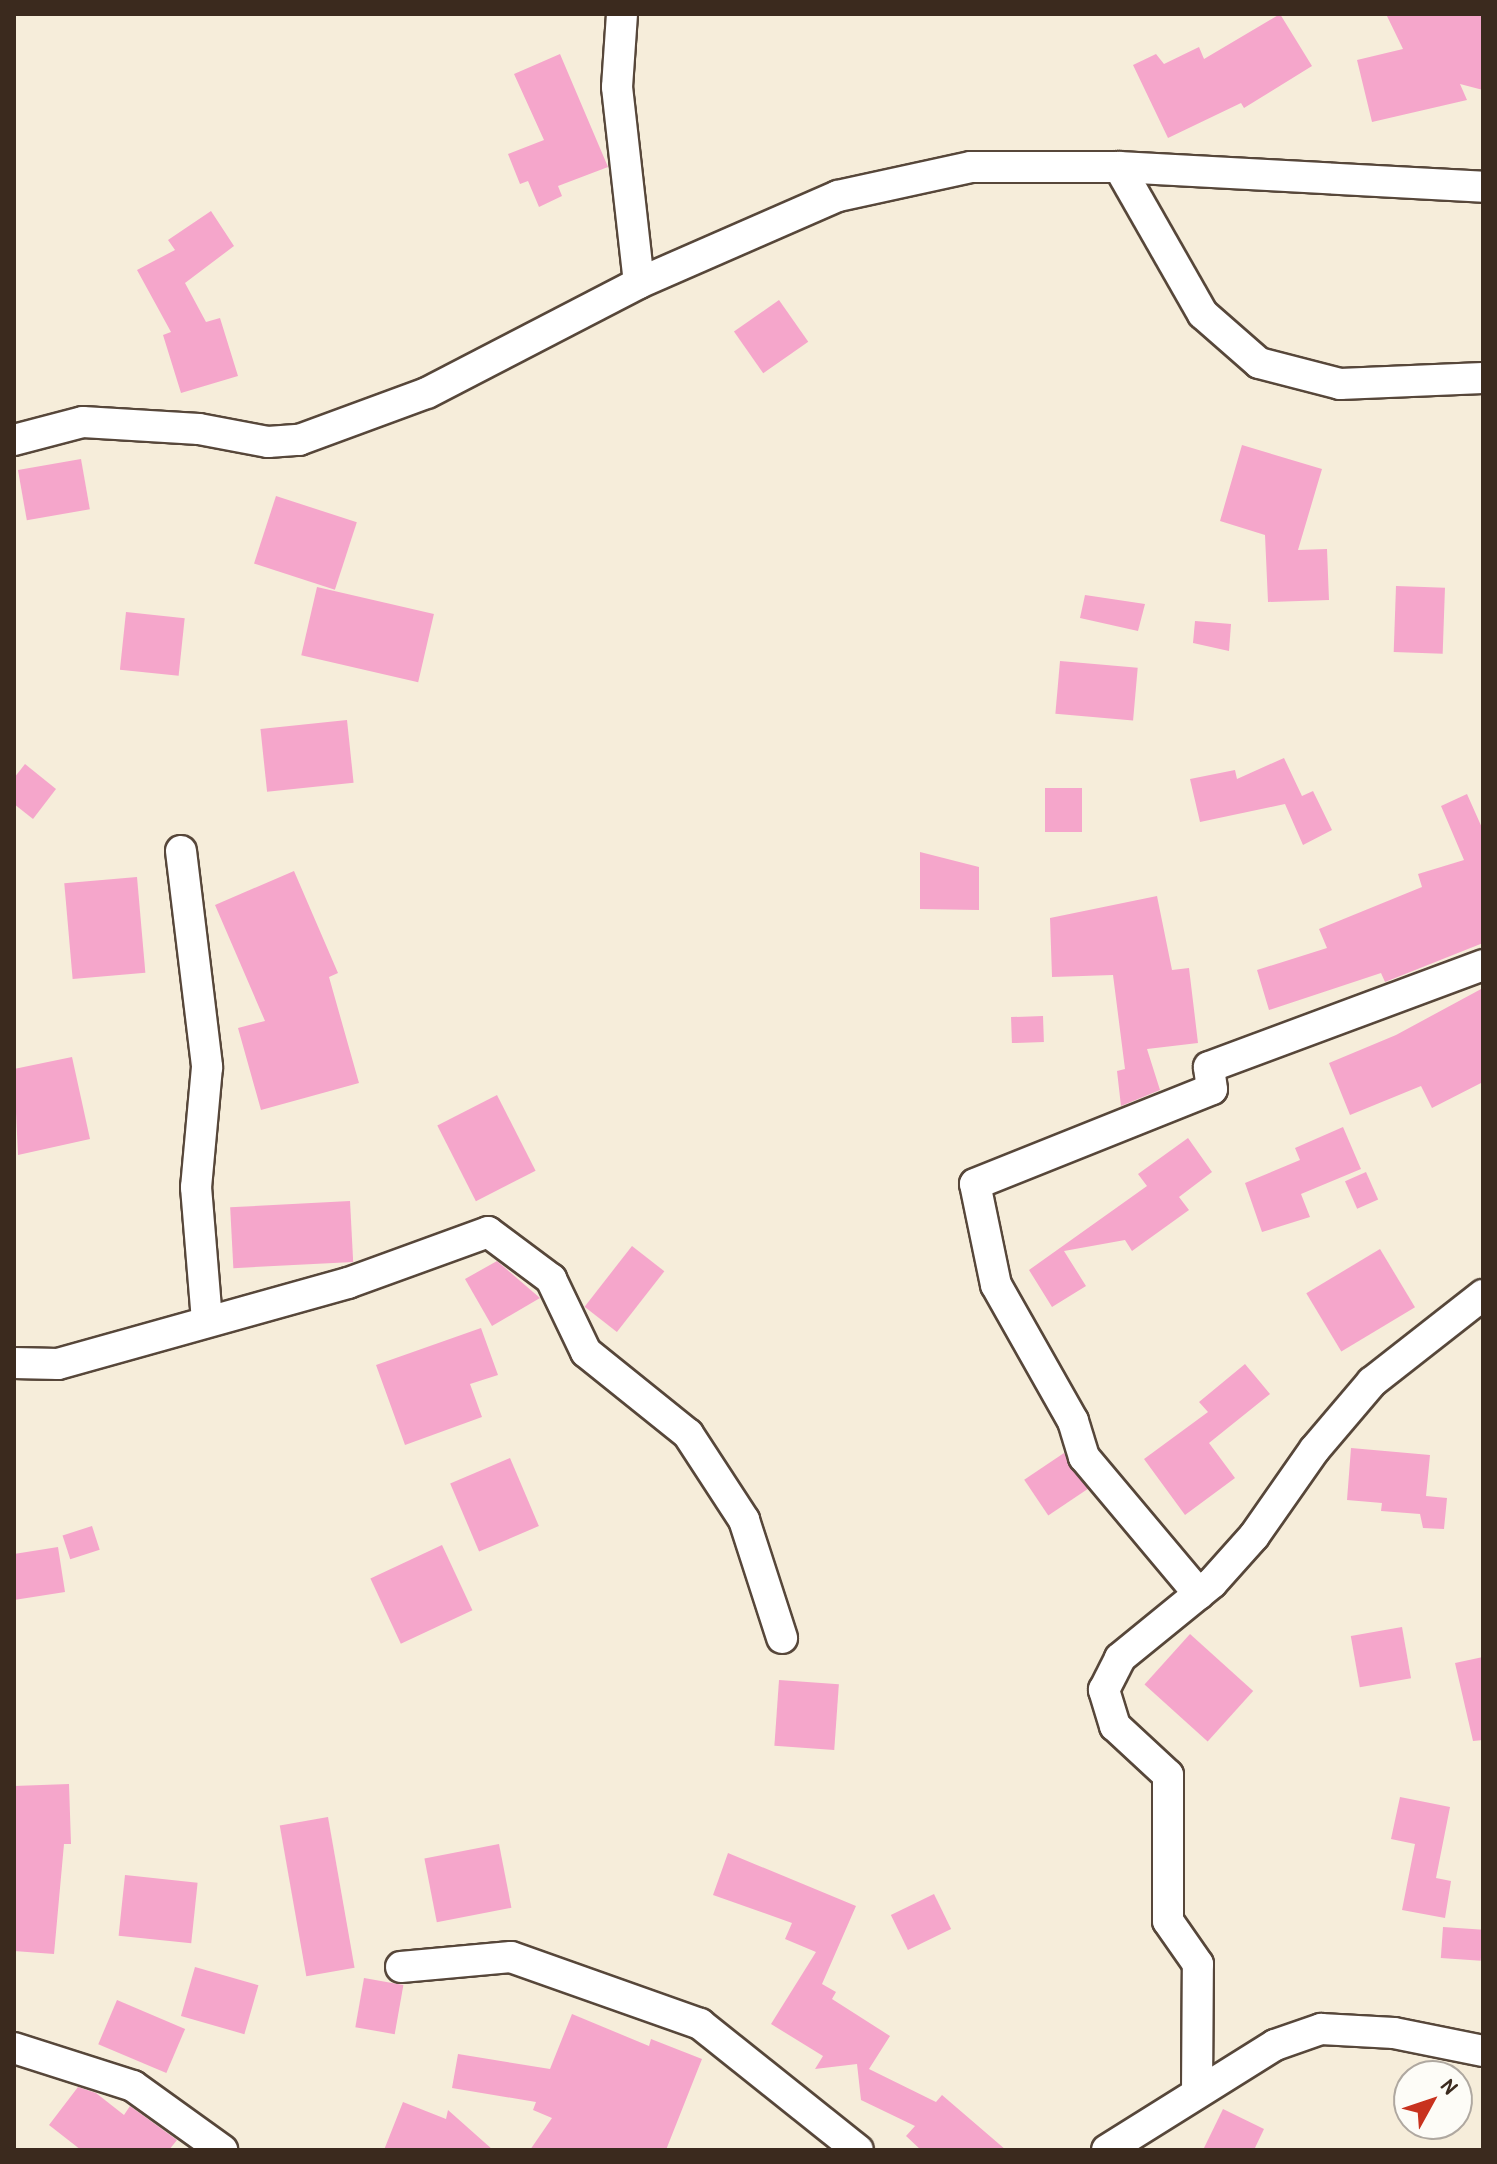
<!DOCTYPE html>
<html>
<head>
<meta charset="utf-8">
<style>
	body { margin:0 }
	#map { position:relative; width:1497px; height:2164px; overflow:hidden; background:#f6edda; font-family:"Patrick Hand",sans-serif }
	div>[style] { position:absolute }
	.building>* { inset:0; background:#f5a6cb; transform-origin:0 0 }
	.roads { filter:drop-shadow(2px 0 #57473a) drop-shadow(-2px 0 #57473a) drop-shadow(0 2px #57473a) drop-shadow(0 -2px #57473a) }
	.minor>* { height:30px; margin:-15px; padding:0 15px; transform-origin:15px; border-radius:15px; background:#fff }
	span { translate:-50% -50%; white-space:nowrap; text-align:center; line-height:1.15; -webkit-text-stroke:7px #fdfcf7; paint-order:stroke }
	.frame { position:absolute; inset:0; border:16px solid #3b2a1e; pointer-events:none }
	.north { position:absolute; left:1393px; top:2060px; width:80px; height:80px; box-sizing:border-box; background:#fdfcf7; border:2px solid #afa8a0; border-radius:50%; rotate:50deg; font-size:22px; font-weight:700; line-height:32px; text-align:center; color:#3b2a1e }
	.north::after { content:''; display:block; margin:auto; width:28px; height:36px; background:#c8321e; clip-path:polygon(50% 0,100% 100%,50% 72%,0 100%) }
</style>
</head>
<body>
<div id="map">
	<div class="building">
		<i style="clip-path:polygon(1280px 14px,1312px 66px,1244px 108px,1241px 103px,1168px 138px,1133px 65px,1156px 54px,1164px 64px,1199px 47px,1204px 59px)"></i>
		<i style="clip-path:polygon(1386px 14px,1483px 14px,1483px 90px,1460px 84px,1467px 100px,1372px 122px,1357px 60px,1403px 49px)"></i>
		<i style="clip-path:polygon(560px 54px,608px 167px,558px 186px,562px 196px,539px 207px,528px 181px,520px 184px,508px 154px,544px 140px,514px 74px)"></i>
		<i style="clip-path:polygon(211px 211px,234px 246px,185px 283px,206px 322px,220px 318px,238px 376px,181px 393px,163px 335px,171px 332px,137px 270px,175px 250px,168px 240px)"></i>
		<i style="left:779px;top:300px;width:51px;height:55px;rotate:55deg"></i>
		<i style="clip-path:polygon(1242px 445px,1322px 469px,1298px 550px,1327px 549px,1329px 600px,1268px 602px,1265px 535px,1220px 521px)"></i>
		<i style="left:81px;top:459px;width:51px;height:64px;rotate:80deg"></i>
		<i style="left:276px;top:496px;width:85px;height:71px;rotate:18deg"></i>
		<i style="left:1396px;top:586px;width:49px;height:66px;rotate:2deg"></i>
		<i style="left:317px;top:587px;width:120px;height:70px;rotate:13deg"></i>
		<i style="clip-path:polygon(1085px 595px,1145px 604px,1138px 631px,1080px 618px)"></i>
		<i style="left:126px;top:612px;width:59px;height:58px;rotate:6deg"></i>
		<i style="clip-path:polygon(1195px 621px,1231px 624px,1229px 651px,1193px 643px)"></i>
		<i style="left:1060px;top:661px;width:78px;height:53px;rotate:5deg"></i>
		<i style="left:347px;top:720px;width:63px;height:87px;rotate:84deg"></i>
		<i style="clip-path:polygon(1284px 758px,1302px 796px,1313px 791px,1332px 830px,1303px 845px,1285px 804px,1200px 822px,1190px 779px,1235px 770px,1237px 779px)"></i>
		<i style="clip-path:polygon(25px 764px,56px 789px,33px 819px,14px 804px,14px 778px)"></i>
		<i style="left:1045px;top:788px;width:37px;height:44px"></i>
		<i style="clip-path:polygon(1467px 794px,1483px 830px,1483px 943px,1385px 982px,1381px 973px,1269px 1010px,1257px 970px,1327px 948px,1319px 929px,1422px 887px,1418px 874px,1464px 860px,1441px 806px)"></i>
		<i style="clip-path:polygon(920px 852px,979px 867px,979px 910px,920px 909px)"></i>
		<i style="clip-path:polygon(294px 871px,338px 973px,329px 977px,359px 1083px,261px 1110px,238px 1028px,265px 1021px,215px 905px)"></i>
		<i style="left:137px;top:877px;width:96px;height:73px;rotate:85deg"></i>
		<i style="clip-path:polygon(1157px 896px,1172px 970px,1189px 968px,1198px 1043px,1147px 1049px,1160px 1090px,1121px 1106px,1117px 1071px,1125px 1069px,1113px 975px,1052px 977px,1050px 918px)"></i>
		<i style="clip-path:polygon(1483px 988px,1483px 1082px,1432px 1108px,1421px 1086px,1350px 1115px,1329px 1063px,1396px 1035px)"></i>
		<i style="left:1043px;top:1016px;width:26px;height:32px;rotate:88deg"></i>
		<i style="clip-path:polygon(72px 1057px,90px 1139px,18px 1155px,14px 1069px)"></i>
		<i style="left:497px;top:1095px;width:85px;height:67px;rotate:63deg"></i>
		<i style="clip-path:polygon(1343px 1127px,1361px 1169px,1301px 1194px,1310px 1217px,1262px 1232px,1245px 1183px,1300px 1160px,1295px 1148px)"></i>
		<i style="clip-path:polygon(1188px 1138px,1212px 1172px,1179px 1197px,1189px 1210px,1132px 1251px,1125px 1240px,1064px 1251px,1086px 1286px,1052px 1307px,1029px 1270px,1147px 1186px,1138px 1174px)"></i>
		<i style="left:1366px;top:1172px;width:30px;height:23px;rotate:66deg"></i>
		<i style="left:350px;top:1201px;width:61px;height:120px;rotate:87deg"></i>
		<i style="left:632px;top:1246px;width:41px;height:77px;rotate:38deg"></i>
		<i style="left:1380px;top:1249px;width:68px;height:86px;rotate:59deg"></i>
		<i style="clip-path:polygon(497px 1261px,540px 1298px,492px 1326px,465px 1279px)"></i>
		<i style="clip-path:polygon(481px 1328px,498px 1375px,470px 1384px,482px 1417px,405px 1445px,376px 1365px)"></i>
		<i style="clip-path:polygon(1245px 1364px,1270px 1394px,1209px 1443px,1235px 1478px,1185px 1515px,1144px 1459px,1208px 1412px,1199px 1402px)"></i>
		<i style="clip-path:polygon(1351px 1448px,1430px 1455px,1426px 1496px,1447px 1498px,1444px 1529px,1423px 1528px,1420px 1514px,1381px 1511px,1382px 1503px,1347px 1500px)"></i>
		<i style="left:1064px;top:1453px;width:43px;height:48px;rotate:56deg"></i>
		<i style="left:510px;top:1458px;width:74px;height:65px;rotate:67deg"></i>
		<i style="left:92px;top:1526px;width:25px;height:31px;rotate:72deg"></i>
		<i style="left:442px;top:1545px;width:72px;height:79px;rotate:65deg"></i>
		<i style="clip-path:polygon(58px 1547px,65px 1592px,14px 1600px,14px 1554px)"></i>
		<i style="left:1402px;top:1627px;width:52px;height:52px;rotate:80deg"></i>
		<i style="left:1190px;top:1634px;width:85px;height:68px;rotate:42deg"></i>
		<i style="clip-path:polygon(1483px 1657px,1483px 1740px,1473px 1741px,1455px 1663px)"></i>
		<i style="left:779px;top:1680px;width:60px;height:66px;rotate:4deg"></i>
		<i style="clip-path:polygon(69px 1784px,71px 1844px,64px 1844px,54px 1954px,14px 1951px,14px 1786px)"></i>
		<i style="clip-path:polygon(1400px 1797px,1450px 1807px,1436px 1878px,1451px 1881px,1445px 1918px,1402px 1910px,1415px 1844px,1391px 1839px)"></i>
		<i style="left:328px;top:1817px;width:153px;height:49px;rotate:80deg"></i>
		<i style="left:499px;top:1844px;width:65px;height:76px;rotate:79deg"></i>
		<i style="clip-path:polygon(728px 1853px,856px 1906px,822px 1984px,836px 1992px,832px 1999px,890px 2036px,869px 2069px,936px 2102px,942px 2095px,1006px 2150px,921px 2150px,906px 2136px,915px 2126px,861px 2100px,857px 2064px,815px 2069px,823px 2056px,771px 2024px,816px 1952px,785px 1939px,792px 1923px,713px 1895px)"></i>
		<i style="left:125px;top:1875px;width:73px;height:61px;rotate:6deg"></i>
		<i style="left:934px;top:1894px;width:39px;height:48px;rotate:64deg"></i>
		<i style="left:1443px;top:1927px;width:40px;height:31px;rotate:4deg"></i>
		<i style="left:195px;top:1967px;width:66px;height:51px;rotate:16deg"></i>
		<i style="left:364px;top:1978px;width:40px;height:50px;rotate:10deg"></i>
		<i style="left:117px;top:2000px;width:74px;height:48px;rotate:23deg"></i>
		<i style="clip-path:polygon(572px 2014px,649px 2046px,651px 2039px,702px 2059px,666px 2150px,530px 2150px,552px 2118px,533px 2110px,536px 2102px,452px 2088px,458px 2054px,550px 2069px)"></i>
		<i style="clip-path:polygon(78px 2087px,96px 2093px,124px 2115px,130px 2106px,177px 2140px,169px 2150px,81px 2150px,49px 2125px)"></i>
		<i style="clip-path:polygon(403px 2102px,446px 2119px,448px 2110px,493px 2150px,384px 2150px)"></i>
		<i style="clip-path:polygon(1223px 2109px,1264px 2129px,1254px 2150px,1203px 2150px)"></i>
	</div>
	<div class="roads">
		<div class="minor">
			<i style="left:622px;top:14px;width:73px;rotate:93.9deg"></i>
			<i style="left:617px;top:87px;width:197px;rotate:83.6deg"></i>
			<i style="left:1119px;top:167px;width:169px;rotate:60.3deg"></i>
			<i style="left:1203px;top:314px;width:74px;rotate:41.2deg"></i>
			<i style="left:1259px;top:363px;width:84px;rotate:14.5deg"></i>
			<i style="left:1340px;top:384px;width:143px;rotate:-2.4deg"></i>
			<i style="left:14px;top:440px;width:71px;rotate:-14.6deg"></i>
			<i style="left:83px;top:422px;width:116px;rotate:3.5deg"></i>
			<i style="left:199px;top:429px;width:70px;rotate:10.7deg"></i>
			<i style="left:268px;top:442px;width:31px;rotate:-4deg"></i>
			<i style="left:299px;top:440px;width:136px;rotate:-20.2deg"></i>
			<i style="left:427px;top:393px;width:239px;rotate:-27.4deg"></i>
			<i style="left:639px;top:283px;width:217px;rotate:-23.6deg"></i>
			<i style="left:838px;top:196px;width:136px;rotate:-12.3deg"></i>
			<i style="left:971px;top:167px;width:148px"></i>
			<i style="left:1119px;top:167px;width:365px;rotate:3.1deg"></i>
			<i style="left:181px;top:851px;width:218px;rotate:83.1deg"></i>
			<i style="left:207px;top:1067px;width:121px;rotate:95.2deg"></i>
			<i style="left:196px;top:1187px;width:135px;rotate:85.3deg"></i>
			<i style="left:14px;top:1363px;width:44px;rotate:1.3deg"></i>
			<i style="left:58px;top:1364px;width:301px;rotate:-15.6deg"></i>
			<i style="left:348px;top:1283px;width:149px;rotate:-20deg"></i>
			<i style="left:488px;top:1232px;width:79px;rotate:36.7deg"></i>
			<i style="left:551px;top:1279px;width:81px;rotate:64.4deg"></i>
			<i style="left:586px;top:1352px;width:131px;rotate:38.8deg"></i>
			<i style="left:688px;top:1434px;width:103px;rotate:56.9deg"></i>
			<i style="left:744px;top:1520px;width:124px;rotate:72.1deg"></i>
			<i style="left:1199px;top:1594px;width:179px;rotate:-130deg"></i>
			<i style="left:1084px;top:1457px;width:38px;rotate:-107deg"></i>
			<i style="left:1073px;top:1421px;width:156px;rotate:-119.5deg"></i>
			<i style="left:996px;top:1285px;width:103px;rotate:-101.7deg"></i>
			<i style="left:975px;top:1184px;width:255px;rotate:-21.8deg"></i>
			<i style="left:1212px;top:1089px;width:22px;rotate:-98deg"></i>
			<i style="left:1209px;top:1067px;width:292px;rotate:-20.4deg"></i>
			<i style="left:401px;top:1967px;width:110px;rotate:-5.2deg"></i>
			<i style="left:511px;top:1957px;width:201px;rotate:19.5deg"></i>
			<i style="left:700px;top:2024px;width:202px;rotate:38.6deg"></i>
			<i style="left:14px;top:2048px;width:125px;rotate:17.7deg"></i>
			<i style="left:133px;top:2086px;width:110px;rotate:35.7deg"></i>
			<i style="left:1197px;top:2092px;width:128px;rotate:-89.6deg"></i>
			<i style="left:1198px;top:1964px;width:52px;rotate:-124.9deg"></i>
			<i style="left:1168px;top:1921px;width:146px;rotate:-90deg"></i>
			<i style="left:1168px;top:1775px;width:72px;rotate:-137.2deg"></i>
			<i style="left:1115px;top:1726px;width:38px;rotate:-107deg"></i>
			<i style="left:1104px;top:1690px;width:36px;rotate:-63deg"></i>
			<i style="left:1120px;top:1658px;width:119px;rotate:-39.2deg"></i>
			<i style="left:1212px;top:1583px;width:63px;rotate:-48.2deg"></i>
			<i style="left:1254px;top:1536px;width:106px;rotate:-55deg"></i>
			<i style="left:1315px;top:1449px;width:88px;rotate:-49.6deg"></i>
			<i style="left:1372px;top:1382px;width:141px;rotate:-38.1deg"></i>
			<i style="left:1107px;top:2150px;width:198px;rotate:-32deg"></i>
			<i style="left:1275px;top:2045px;width:49px;rotate:-19.2deg"></i>
			<i style="left:1321px;top:2029px;width:73px;rotate:3.1deg"></i>
			<i style="left:1394px;top:2033px;width:91px;rotate:11.4deg"></i>
		</div>
	</div>
	<div class="frame"></div>
	<div class="north">N</div>
</div>
</body>
</html>
